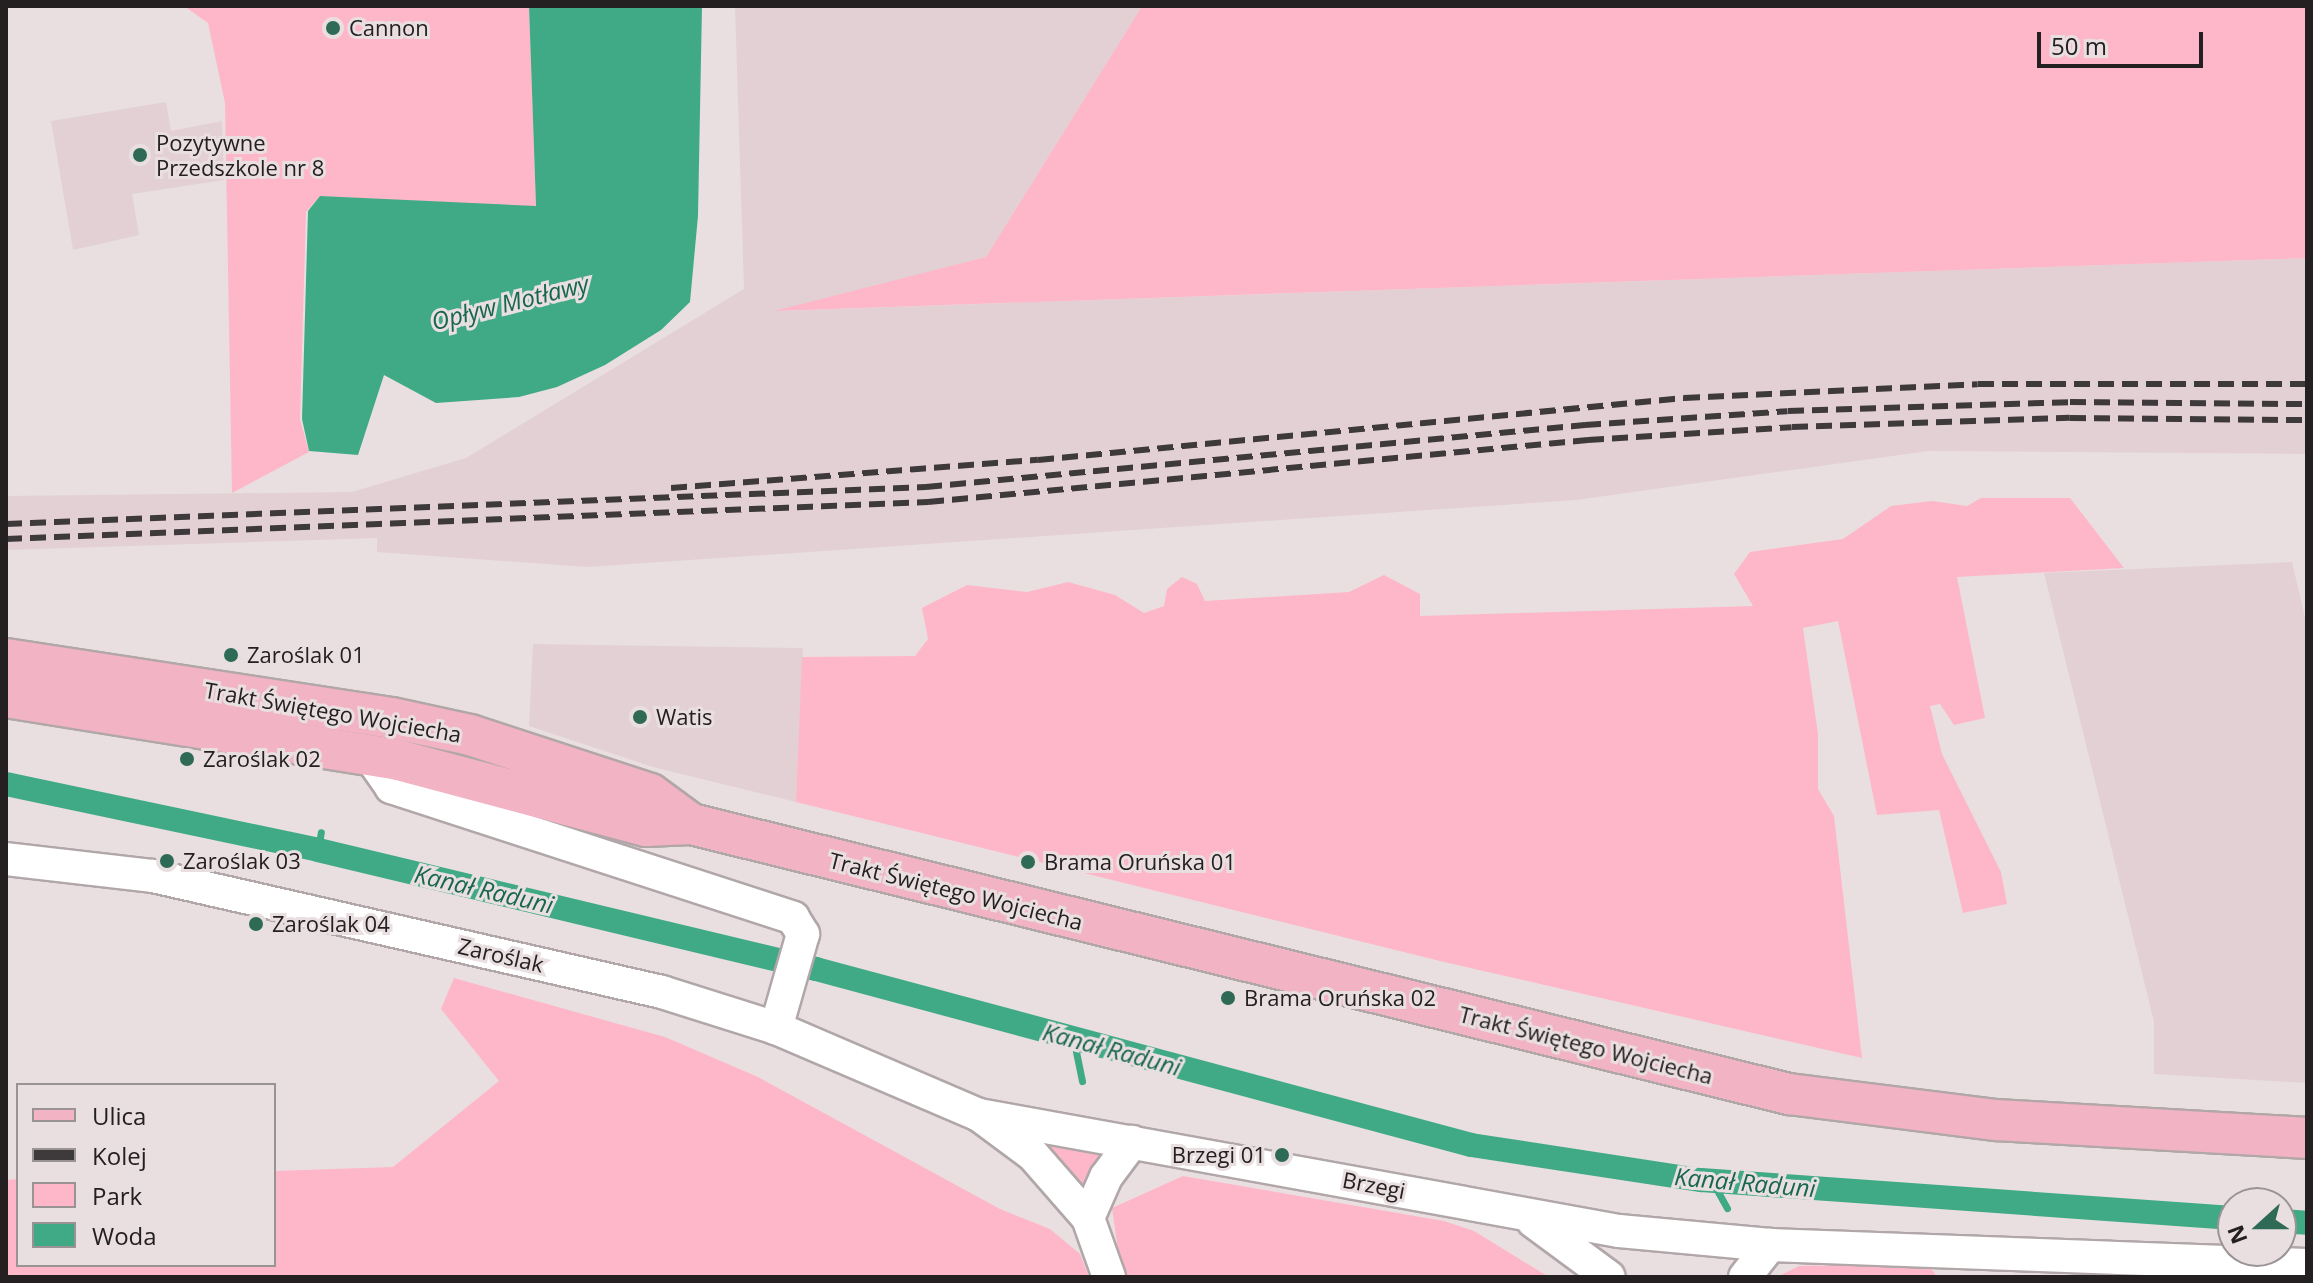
<!DOCTYPE html>
<html>
<head>
<meta charset="utf-8">
<style>
	body { margin:0 }
	#map { position:relative; width:2313px; height:1283px; overflow:hidden; background:#e9dfe1; font-family:"Open Sans",sans-serif }
	div>[style] { position:absolute }
	.built>* { inset:0; background:#e3d0d4 }
	.green>* { inset:0; background:#feb7c8 }
	.water>* { inset:0; background:#40aa86 }
	.stream>* { height:7px; margin:-3.5px; padding:0 3.5px; transform-origin:3.5px; border-radius:3.5px; background:#40aa86 }
	.canal>* { height:24px; margin:-12px; padding:0 12px; transform-origin:12px; border-radius:12px; background:#40aa86 }
	.roads { filter:drop-shadow(2px 0 #b1a7a9) drop-shadow(-2px 0 #b1a7a9) drop-shadow(0 2px #b1a7a9) drop-shadow(0 -2px #b1a7a9) }
	.minor>* { height:32px; margin:-16px; padding:0 16px; transform-origin:16px; border-radius:16px; background:#fff }
	.major>* { height:40px; margin:-20px; padding:0 20px; transform-origin:20px; border-radius:20px; background:#f2b3c4 }
	.rail>* { height:6px; margin-top:-3px; transform-origin:0; background:repeating-linear-gradient(90deg,#3e393a 0 16px,transparent 0 24px) }
	.dots>* { width:22px; height:22px; translate:-50% -50%; box-sizing:border-box; border:4px solid #e9dfe1; border-radius:50% }
	span { translate:-50% -50%; white-space:nowrap; text-align:center; line-height:1.15; -webkit-text-stroke:6px #e9dfe1; paint-order:stroke }
	.poi-label { font-size:22px; color:#242021 }
	.left { translate:0 -50%; text-align:left }
	.right { translate:-100% -50%; text-align:right }
	.street-label { font-size:22px; color:#242021 }
	.water-label { font-size:24px; color:#17664e; font-style:italic }
	.frame { position:absolute; inset:0; border:8px solid #242021; pointer-events:none }
	.legend { position:absolute; left:16px; top:1083px; width:260px; height:184px; box-sizing:border-box; background:#e9dfe1; border:2px solid #9a9394; margin:0; padding:10px 14px; list-style:none; font-size:24px; color:#242021 }
	.legend li { display:flex; align-items:center; gap:16px; height:40px }
	.legend b { width:40px; border:2px solid #9a9394 }
	.north { position:absolute; left:2217px; top:1187px; width:80px; height:80px; box-sizing:border-box; background:#e9dfe1; border:2px solid #9a9394; border-radius:50%; rotate:249deg; font-size:22px; font-weight:700; line-height:32px; text-align:center; color:#242021 }
	.north::after { content:''; display:block; margin:auto; width:28px; height:36px; background:#2e6a55; clip-path:polygon(50% 0,100% 100%,50% 72%,0 100%) }
	.scale { position:absolute; left:2037px; top:32px; width:166px; height:36px; box-sizing:border-box; border:4px solid #242021; border-top:0; padding-left:10px; font-size:24px; line-height:28px; white-space:nowrap; color:#242021; -webkit-text-stroke:6px #e9dfe1; paint-order:stroke }
</style>
</head>
<body>
<div id="map">
	<div class="built">
		<i style="clip-path:polygon(735px 6px,1142px 6px,986px 257px,780px 311px,2307px 258px,2307px 454px,1928px 451px,1576px 500px,587px 567px,377px 552px,377px 538px,6px 550px,6px 496px,352px 492px,466px 458px,744px 289px)"></i>
		<i style="clip-path:polygon(166px 102px,171px 131px,222px 121px,224px 180px,132px 194px,139px 235px,73px 250px,51px 121px)"></i>
		<i style="clip-path:polygon(2292px 562px,2307px 626px,2307px 1083px,2154px 1074px,2154px 1022px,2044px 573px)"></i>
		<i style="clip-path:polygon(533px 644px,803px 648px,796px 802px,653px 767px,529px 726px)"></i>
	</div>
	<div class="green">
		<i style="clip-path:polygon(184px 6px,529px 6px,536px 207px,320px 196px,306px 212px,300px 419px,309px 452px,232px 493px,225px 103px,208px 23px)"></i>
		<i style="clip-path:polygon(1142px 6px,2307px 6px,2307px 258px,774px 311px,986px 257px)"></i>
		<i style="clip-path:polygon(1981px 498px,2070px 498px,2124px 568px,1957px 577px,1985px 718px,1954px 725px,1940px 704px,1930px 706px,1942px 754px,2001px 872px,2007px 904px,1963px 913px,1939px 810px,1877px 815px,1838px 621px,1803px 628px,1818px 734px,1818px 789px,1834px 816px,1862px 1058px,1440px 961px,796px 802px,802px 657px,915px 656px,928px 639px,922px 608px,967px 585px,1027px 592px,1068px 582px,1115px 595px,1144px 613px,1164px 606px,1167px 589px,1182px 577px,1197px 584px,1205px 601px,1349px 592px,1384px 575px,1420px 594px,1420px 616px,1753px 606px,1734px 574px,1750px 552px,1843px 539px,1891px 506px,1932px 501px,1967px 506px)"></i>
		<i style="clip-path:polygon(454px 978px,665px 1037px,758px 1077px,1000px 1209px,1050px 1229px,1080px 1254px,1089px 1277px,6px 1277px,6px 1180px,18px 1179px,18px 1265px,274px 1265px,274px 1171px,393px 1167px,499px 1081px,441px 1009px)"></i>
		<i style="clip-path:polygon(1035px 1139px,1107px 1150px,1087px 1193px)"></i>
		<i style="clip-path:polygon(1183px 1176px,1444px 1221px,1474px 1231px,1549px 1277px,1122px 1277px,1112px 1208px)"></i>
		<i style="clip-path:polygon(1851px 1260px,1929px 1265px,1937px 1277px,1777px 1277px,1799px 1266px,1850px 1265px)"></i>
	</div>
	<div class="water">
		<i style="clip-path:polygon(529px 6px,702px 6px,698px 216px,690px 302px,661px 330px,605px 365px,557px 387px,519px 397px,436px 403px,384px 375px,358px 455px,309px 451px,302px 419px,308px 211px,320px 196px,536px 206px)"></i>
	</div>
	<div class="stream">
		<i style="left:318px;top:850px;width:18px;rotate:-81deg"></i>
		<i style="left:1073px;top:1037px;width:45px;rotate:78.4deg"></i>
		<i style="left:1712px;top:1181px;width:31px;rotate:61deg"></i>
	</div>
	<div class="canal">
		<i style="left:6px;top:784px;width:319px;rotate:11.9deg"></i>
		<i style="left:318px;top:850px;width:512px;rotate:13.44deg"></i>
		<i style="left:816px;top:969px;width:678px;rotate:15.04deg"></i>
		<i style="left:1471px;top:1145px;width:233px;rotate:8.7deg"></i>
		<i style="left:1701px;top:1180px;width:533px;rotate:4.09deg"></i>
		<i style="left:2281px;top:1221px;width:26px;rotate:4deg"></i>
	</div>
	<div class="roads">
		<div class="minor">
			<i style="left:369px;top:755px;width:39px;rotate:55deg"></i>
			<i style="left:391px;top:787px;width:423px;rotate:18deg"></i>
			<i style="left:793px;top:918px;width:19px;rotate:58deg"></i>
			<i style="left:803px;top:934px;width:98px;rotate:106deg"></i>
			<i style="left:6px;top:859px;width:148px;rotate:6.6deg"></i>
			<i style="left:153px;top:876px;width:522px;rotate:12.84deg"></i>
			<i style="left:662px;top:992px;width:120px;rotate:17.5deg"></i>
			<i style="left:776px;top:1028px;width:221px;rotate:23.2deg"></i>
			<i style="left:979px;top:1115px;width:67px;rotate:36.5deg"></i>
			<i style="left:1033px;top:1155px;width:84px;rotate:48.9deg"></i>
			<i style="left:1088px;top:1218px;width:63px;rotate:70.4deg"></i>
			<i style="left:979px;top:1115px;width:650px;rotate:10.27deg"></i>
			<i style="left:1619px;top:1231px;width:152px;rotate:5.3deg"></i>
			<i style="left:1770px;top:1245px;width:537px;rotate:2.13deg"></i>
			<i style="left:1088px;top:1218px;width:45px;rotate:-66.3deg"></i>
			<i style="left:1106px;top:1177px;width:44px;rotate:-53.4deg"></i>
			<i style="left:1533px;top:1221px;width:94px;rotate:36.4deg"></i>
			<i style="left:1745px;top:1277px;width:41px;rotate:-52deg"></i>
		</div>
		<div class="major">
			<i style="left:6px;top:659px;width:390px;rotate:8.7deg"></i>
			<i style="left:392px;top:718px;width:80px;rotate:12.3deg"></i>
			<i style="left:470px;top:735px;width:189px;rotate:18.1deg"></i>
			<i style="left:650px;top:794px;width:51px;rotate:36.2deg"></i>
			<i style="left:6px;top:697px;width:397px;rotate:9.1deg"></i>
			<i style="left:398px;top:760px;width:257px;rotate:14.9deg"></i>
			<i style="left:646px;top:826px;width:45px;rotate:-2.5deg"></i>
			<i style="left:691px;top:824px;width:1131px;rotate:13.82deg"></i>
			<i style="left:1789px;top:1094px;width:209px;rotate:7.2deg"></i>
			<i style="left:1996px;top:1120px;width:312px;rotate:3.3deg"></i>
		</div>
	</div>
	<div class="rail">
		<i style="left:671px;top:488px;width:368px;rotate:-4.4deg"></i>
		<i style="left:1038px;top:460px;width:649px;rotate:-5.48deg"></i>
		<i style="left:1684px;top:398px;width:294px;rotate:-2.7deg"></i>
		<i style="left:1978px;top:384px;width:329px"></i>
		<i style="left:6px;top:524px;width:921px;rotate:-2.3deg"></i>
		<i style="left:926px;top:487px;width:662px;rotate:-5.37deg"></i>
		<i style="left:1585px;top:425px;width:203px;rotate:-3.9deg"></i>
		<i style="left:1788px;top:411px;width:282px;rotate:-1.8deg"></i>
		<i style="left:2070px;top:402px;width:237px;rotate:0.5deg"></i>
		<i style="left:6px;top:539px;width:923px;rotate:-2.3deg"></i>
		<i style="left:928px;top:502px;width:663px;rotate:-5.37deg"></i>
		<i style="left:1588px;top:440px;width:204px;rotate:-3.6deg"></i>
		<i style="left:1792px;top:427px;width:278px;rotate:-1.9deg"></i>
		<i style="left:2070px;top:418px;width:237px;rotate:0.5deg"></i>
	</div>
	<div class="dots">
		<i style="left:333px;top:28px;background:#2e6a55"></i>
		<i style="left:140px;top:155px;background:#2e6a55"></i>
		<i style="left:231px;top:655px;background:#2e6a55"></i>
		<i style="left:640px;top:717px;background:#2e6a55"></i>
		<i style="left:187px;top:759px;background:#2e6a55"></i>
		<i style="left:167px;top:861px;background:#2e6a55"></i>
		<i style="left:1028px;top:862px;background:#2e6a55"></i>
		<i style="left:256px;top:924px;background:#2e6a55"></i>
		<i style="left:1228px;top:998px;background:#2e6a55"></i>
		<i style="left:1282px;top:1155px;background:#2e6a55"></i>
	</div>
	<div class="poi-label">
		<span class="left" style="left:349px;top:28px">Cannon</span>
		<span class="left" style="left:156px;top:155px">Pozytywne<br>Przedszkole nr 8</span>
		<span class="left" style="left:247px;top:655px">Zaroślak 01</span>
		<span class="left" style="left:656px;top:717px">Watis</span>
		<span class="left" style="left:203px;top:759px">Zaroślak 02</span>
		<span class="left" style="left:183px;top:861px">Zaroślak 03</span>
		<span class="left" style="left:1044px;top:862px">Brama Oruńska 01</span>
		<span class="left" style="left:272px;top:924px">Zaroślak 04</span>
		<span class="left" style="left:1244px;top:998px">Brama Oruńska 02</span>
		<span class="right" style="left:1266px;top:1155px">Brzegi 01</span>
	</div>
	<div class="street-label">
		<span style="left:333px;top:712px;rotate:10deg">Trakt Świętego Wojciecha</span>
		<span style="left:956px;top:891px;rotate:14deg">Trakt Świętego Wojciecha</span>
		<span style="left:501px;top:955px;rotate:13deg">Zaroślak</span>
		<span style="left:1586px;top:1045px;rotate:14deg">Trakt Świętego Wojciecha</span>
		<span style="left:1374px;top:1185px;rotate:11deg">Brzegi</span>
	</div>
	<div class="water-label">
		<span style="left:510px;top:302px;rotate:-14deg">Opływ Motławy</span>
		<span style="left:484px;top:889px;rotate:13deg">Kanał Raduni</span>
		<span style="left:1112px;top:1049px;rotate:15deg">Kanał Raduni</span>
		<span style="left:1745px;top:1182px;rotate:5deg">Kanał Raduni</span>
	</div>
	<div class="frame"></div>
	<ul class="legend">
	<li><b style="height:10px;background:#f2b3c4"></b>Ulica</li>
	<li><b style="height:10px;background:#3e393a"></b>Kolej</li>
	<li><b style="height:22px;background:#feb7c8"></b>Park</li>
	<li><b style="height:22px;background:#40aa86"></b>Woda</li>
	</ul>
	<div class="north">N</div>
	<div class="scale">50 m</div>
</div>
</body>
</html>
